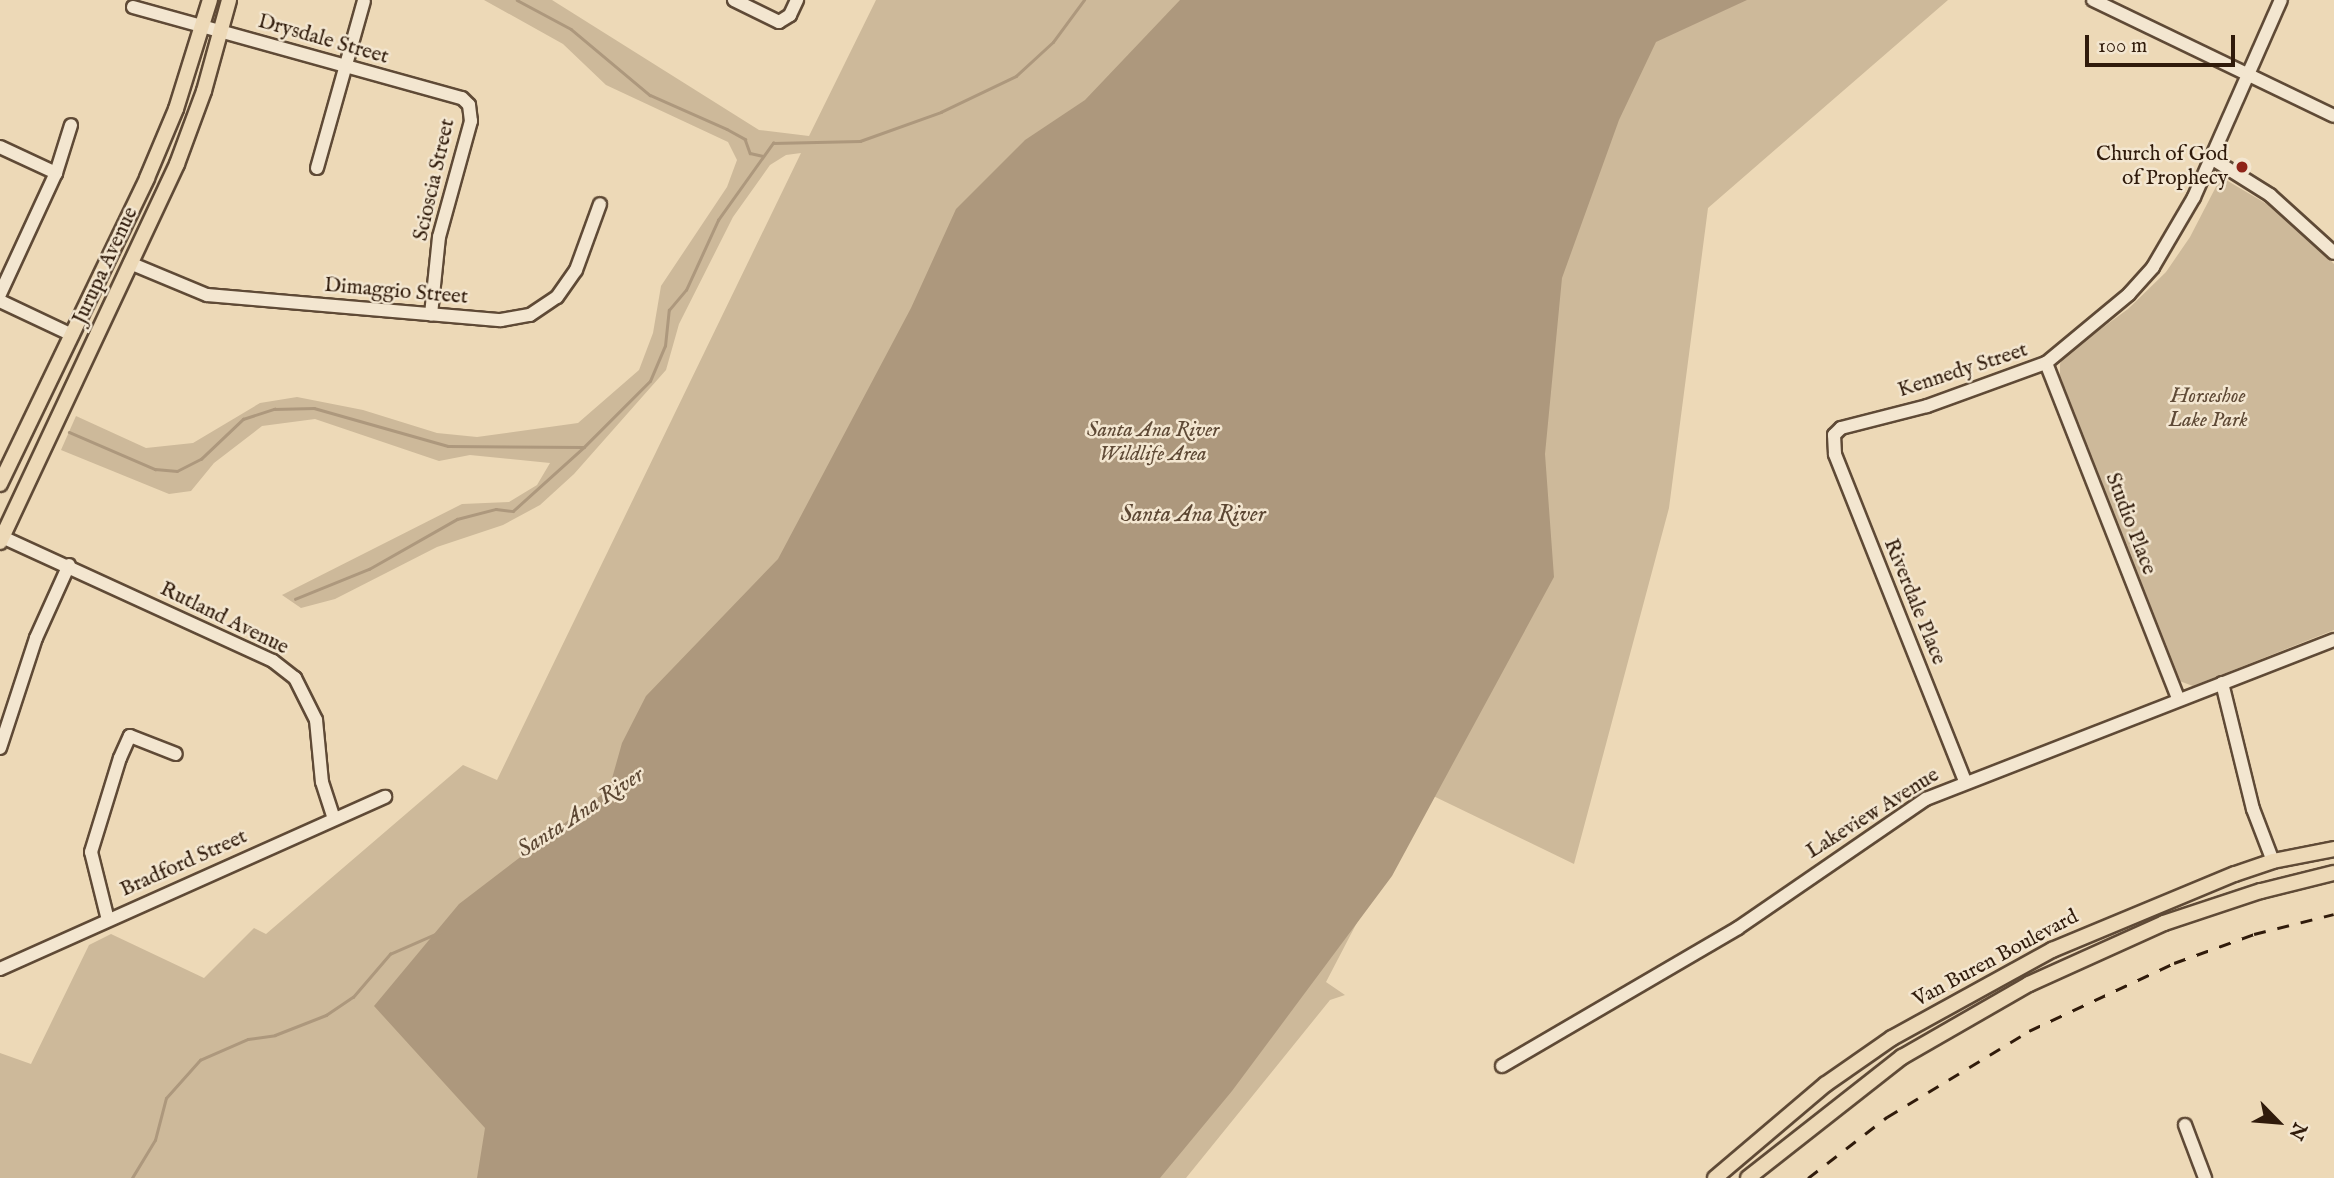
<!DOCTYPE html>
<html>
<head>
<meta charset="utf-8">
<style>
	body { margin:0 }
	#map { position:relative; width:2334px; height:1178px; overflow:hidden; background:#edd9b7; font-family:"IM FELL English",serif }
	div>[style] { position:absolute }
	.green>* { inset:0; background:#cdb99a }
	.water>* { inset:0; background:#ad987d }
	.stream>* { height:2.5px; margin:-1.25px; padding:0 1.25px; transform-origin:1.25px; border-radius:1.25px; background:#ad987d }
	.roads { filter:drop-shadow(2px 0 #5f4a36) drop-shadow(-2px 0 #5f4a36) drop-shadow(0 2px #5f4a36) drop-shadow(0 -2px #5f4a36) }
	.minor>* { height:12px; margin:-6px; padding:0 6px; transform-origin:6px; border-radius:6px; background:#f3e6d0 }
	.major>* { height:14px; margin:-7px; padding:0 7px; transform-origin:7px; border-radius:7px; background:#edd9b7 }
	.rail>* { height:2.5px; margin-top:-1.25px; transform-origin:0; background:repeating-linear-gradient(90deg,#301b0b 0 12px,transparent 0 24px) }
	.dots>* { width:19px; height:19px; translate:-50% -50%; box-sizing:border-box; border:4px solid #f3e6d0; border-radius:50% }
	span { translate:-50% -50%; white-space:nowrap; text-align:center; line-height:1.15; -webkit-text-stroke:5px #f3e6d0; paint-order:stroke }
	.street-label { font-size:21px; color:#301b0b }
	.poi-label { font-size:21px; color:#301b0b }
	.right { translate:-100% -50%; text-align:right }
	.park-label { font-size:21px; color:#5f4a36; font-style:italic }
	.water-label { font-size:23px; color:#5c4733; font-style:italic }
	.north { position:absolute; left:2243px; top:1087px; width:70px; height:70px; -webkit-text-stroke:5px #f3e6d0; paint-order:stroke; rotate:115deg; font-size:19px; font-weight:700; line-height:28px; text-align:center; color:#301b0b }
	.north::after { content:''; display:block; margin:auto; width:24px; height:32px; background:#301b0b; clip-path:polygon(50% 0,100% 100%,50% 72%,0 100%) }
	.scale { position:absolute; left:2085px; top:35px; width:150px; height:32px; box-sizing:border-box; border:4px solid #301b0b; border-top:0; padding-left:9px; font-size:21px; line-height:24px; white-space:nowrap; color:#301b0b; -webkit-text-stroke:5px #f3e6d0; paint-order:stroke }
</style>
</head>
<body>
<div id="map">
	<div class="green">
		<i style="clip-path:polygon(484px 0,552px 0,759px 130px,809px 136px,876px 0,1948px 0,1708px 208px,1669px 508px,1574px 864px,1425px 792px,1326px 982px,1345px 995px,1330px 1000px,1186px 1178px,0 1178px,0 1053px,31px 1064px,89px 945px,111px 934px,204px 978px,254px 928px,266px 934px,463px 765px,497px 780px,801px 153px,786px 155px,770px 165px,733px 217px,679px 324px,666px 370px,574px 474px,540px 505px,503px 525px,437px 547px,335px 599px,301px 608px,282px 595px,462px 504px,509px 502px,537px 485px,550px 463px,470px 455px,439px 461px,315px 419px,262px 426px,214px 463px,191px 491px,169px 494px,61px 450px,76px 416px,146px 448px,193px 443px,260px 403px,297px 397px,363px 410px,437px 433px,477px 437px,578px 423px,639px 370px,653px 333px,661px 286px,727px 187px,737px 160px,728px 142px,606px 85px,563px 44px)"></i>
		<i style="clip-path:polygon(2221px 177px,2289px 217px,2334px 264px,2334px 630px,2193px 686px,2174px 679px,2060px 376px,2060px 364px,2065px 355px,2128px 309px,2166px 272px,2190px 237px)"></i>
	</div>
	<div class="water">
		<i style="clip-path:polygon(1180px 0,1747px 0,1656px 42px,1619px 120px,1562px 278px,1545px 454px,1554px 577px,1392px 876px,1232px 1091px,1160px 1178px,477px 1178px,485px 1128px,374px 1006px,459px 904px,609px 789px,622px 743px,646px 696px,778px 559px,911px 308px,956px 209px,1025px 140px,1085px 100px)"></i>
	</div>
	<div class="stream">
		<i style="left:517px;top:0;width:61px;rotate:28.2deg"></i>
		<i style="left:571px;top:29px;width:103px;rotate:39.9deg"></i>
		<i style="left:650px;top:95px;width:84px;rotate:23.8deg"></i>
		<i style="left:727px;top:129px;width:21px;rotate:29deg"></i>
		<i style="left:745px;top:139px;width:15px;rotate:70deg"></i>
		<i style="left:750px;top:153px;width:13px;rotate:13deg"></i>
		<i style="left:69px;top:432px;width:94px;rotate:23.3deg"></i>
		<i style="left:155px;top:469px;width:22px;rotate:5deg"></i>
		<i style="left:177px;top:471px;width:27px;rotate:-27deg"></i>
		<i style="left:201px;top:459px;width:58px;rotate:-43.6deg"></i>
		<i style="left:243px;top:419px;width:33px;rotate:-18deg"></i>
		<i style="left:274px;top:409px;width:40px;rotate:-1.4deg"></i>
		<i style="left:314px;top:408px;width:139px;rotate:15.8deg"></i>
		<i style="left:448px;top:446px;width:136px;rotate:0.4deg"></i>
		<i style="left:584px;top:447px;width:93px;rotate:-45deg"></i>
		<i style="left:650px;top:381px;width:38px;rotate:-67deg"></i>
		<i style="left:665px;top:346px;width:36px;rotate:-84deg"></i>
		<i style="left:669px;top:310px;width:26px;rotate:-50deg"></i>
		<i style="left:686px;top:290px;width:77px;rotate:-65.4deg"></i>
		<i style="left:718px;top:220px;width:95px;rotate:-54.5deg"></i>
		<i style="left:773px;top:143px;width:87px;rotate:-1.3deg"></i>
		<i style="left:860px;top:141px;width:86px;rotate:-19.7deg"></i>
		<i style="left:941px;top:112px;width:83px;rotate:-25.6deg"></i>
		<i style="left:1016px;top:76px;width:50px;rotate:-42.6deg"></i>
		<i style="left:1053px;top:42px;width:52px;rotate:-53.6deg"></i>
		<i style="left:295px;top:599px;width:80px;rotate:-22.1deg"></i>
		<i style="left:369px;top:569px;width:101px;rotate:-29.6deg"></i>
		<i style="left:457px;top:519px;width:40px;rotate:-14.4deg"></i>
		<i style="left:496px;top:509px;width:17px;rotate:7deg"></i>
		<i style="left:513px;top:511px;width:94px;rotate:-42deg"></i>
		<i style="left:132px;top:1178px;width:44px;rotate:-58.8deg"></i>
		<i style="left:155px;top:1140px;width:43px;rotate:-75.3deg"></i>
		<i style="left:166px;top:1098px;width:51px;rotate:-48.2deg"></i>
		<i style="left:200px;top:1060px;width:52px;rotate:-23.6deg"></i>
		<i style="left:248px;top:1039px;width:27px;rotate:-8deg"></i>
		<i style="left:275px;top:1035px;width:55px;rotate:-21.4deg"></i>
		<i style="left:326px;top:1015px;width:32px;rotate:-34deg"></i>
		<i style="left:353px;top:997px;width:57px;rotate:-49.3deg"></i>
		<i style="left:390px;top:954px;width:55px;rotate:-23.7deg"></i>
	</div>
	<div class="roads">
		<div class="minor">
			<i style="left:734px;top:0;width:50px;rotate:26.1deg"></i>
			<i style="left:779px;top:22px;width:13px;rotate:-32deg"></i>
			<i style="left:790px;top:15px;width:17px;rotate:-65deg"></i>
			<i style="left:2093px;top:0;width:267px;rotate:25.7deg"></i>
			<i style="left:133px;top:7px;width:341px;rotate:15.5deg"></i>
			<i style="left:462px;top:98px;width:10px;rotate:45deg"></i>
			<i style="left:469px;top:105px;width:16px;rotate:83deg"></i>
			<i style="left:471px;top:121px;width:120px;rotate:105.4deg"></i>
			<i style="left:439px;top:237px;width:78px;rotate:95.9deg"></i>
			<i style="left:0;top:147px;width:62px;rotate:24.9deg"></i>
			<i style="left:2211px;top:158px;width:70px;rotate:32.1deg"></i>
			<i style="left:2270px;top:195px;width:86px;rotate:42.2deg"></i>
			<i style="left:317px;top:168px;width:173px;rotate:-74.3deg"></i>
			<i style="left:130px;top:263px;width:83px;rotate:22.6deg"></i>
			<i style="left:207px;top:295px;width:295px;rotate:4.9deg"></i>
			<i style="left:501px;top:320px;width:29px;rotate:-10deg"></i>
			<i style="left:530px;top:315px;width:32px;rotate:-34deg"></i>
			<i style="left:557px;top:297px;width:33px;rotate:-55deg"></i>
			<i style="left:576px;top:270px;width:70px;rotate:-70deg"></i>
			<i style="left:0;top:294px;width:133px;rotate:-65.2deg"></i>
			<i style="left:56px;top:173px;width:50px;rotate:-72.6deg"></i>
			<i style="left:0;top:301px;width:80px;rotate:25.3deg"></i>
			<i style="left:2046px;top:363px;width:360px;rotate:68.5deg"></i>
			<i style="left:0;top:536px;width:300px;rotate:24.6deg"></i>
			<i style="left:273px;top:661px;width:28px;rotate:38deg"></i>
			<i style="left:295px;top:678px;width:47px;rotate:63.4deg"></i>
			<i style="left:316px;top:720px;width:62px;rotate:84.5deg"></i>
			<i style="left:322px;top:782px;width:38px;rotate:72deg"></i>
			<i style="left:2222px;top:683px;width:130px;rotate:76.2deg"></i>
			<i style="left:2253px;top:809px;width:56px;rotate:69deg"></i>
			<i style="left:0;top:748px;width:116px;rotate:-71.9deg"></i>
			<i style="left:36px;top:638px;width:80px;rotate:-65.7deg"></i>
			<i style="left:1965px;top:781px;width:352px;rotate:-111.7deg"></i>
			<i style="left:1835px;top:454px;width:19px;rotate:-93deg"></i>
			<i style="left:1834px;top:435px;width:10px;rotate:-45deg"></i>
			<i style="left:1841px;top:428px;width:89px;rotate:-14.3deg"></i>
			<i style="left:1927px;top:406px;width:127px;rotate:-19.9deg"></i>
			<i style="left:2046px;top:363px;width:108px;rotate:-39.7deg"></i>
			<i style="left:2129px;top:294px;width:36px;rotate:-48deg"></i>
			<i style="left:2153px;top:267px;width:81px;rotate:-59.6deg"></i>
			<i style="left:2194px;top:197px;width:215px;rotate:-66.2deg"></i>
			<i style="left:108px;top:920px;width:70px;rotate:-104deg"></i>
			<i style="left:91px;top:852px;width:98px;rotate:-72.9deg"></i>
			<i style="left:120px;top:758px;width:24px;rotate:-66deg"></i>
			<i style="left:130px;top:736px;width:49px;rotate:21.4deg"></i>
			<i style="left:0;top:969px;width:422px;rotate:-24.1deg"></i>
			<i style="left:1502px;top:1066px;width:273px;rotate:-30.3deg"></i>
			<i style="left:1738px;top:928px;width:228px;rotate:-34.5deg"></i>
			<i style="left:1926px;top:799px;width:438px;rotate:-21.3deg"></i>
			<i style="left:2185px;top:1125px;width:57px;rotate:69.3deg"></i>
		</div>
		<div class="major">
			<i style="left:0;top:484px;width:339px;rotate:-64.3deg"></i>
			<i style="left:147px;top:178px;width:75px;rotate:-67.2deg"></i>
			<i style="left:176px;top:109px;width:114px;rotate:-72.7deg"></i>
			<i style="left:0;top:542px;width:417px;rotate:-64.9deg"></i>
			<i style="left:177px;top:164px;width:78px;rotate:-69.7deg"></i>
			<i style="left:204px;top:91px;width:94px;rotate:-74.6deg"></i>
			<i style="left:1715px;top:1178px;width:145px;rotate:-40.3deg"></i>
			<i style="left:1826px;top:1084px;width:80px;rotate:-34.9deg"></i>
			<i style="left:1892px;top:1038px;width:183px;rotate:-28.8deg"></i>
			<i style="left:2052px;top:950px;width:198px;rotate:-22.6deg"></i>
			<i style="left:2235px;top:874px;width:40px;rotate:-18.9deg"></i>
			<i style="left:2273px;top:861px;width:62px;rotate:-11.1deg"></i>
			<i style="left:1748px;top:1178px;width:196px;rotate:-38.2deg"></i>
			<i style="left:1902px;top:1057px;width:146px;rotate:-29.9deg"></i>
			<i style="left:2029px;top:984px;width:148px;rotate:-24.3deg"></i>
			<i style="left:2164px;top:923px;width:102px;rotate:-18.3deg"></i>
			<i style="left:2261px;top:891px;width:75px;rotate:-13.9deg"></i>
		</div>
	</div>
	<div class="rail">
		<i style="left:1808px;top:1178px;width:100px;rotate:-37.7deg"></i>
		<i style="left:1887px;top:1117px;width:166px;rotate:-31.2deg"></i>
		<i style="left:2029px;top:1031px;width:160px;rotate:-25.1deg"></i>
		<i style="left:2174px;top:963px;width:85px;rotate:-19.9deg"></i>
		<i style="left:2254px;top:934px;width:82px;rotate:-14deg"></i>
	</div>
	<div class="dots">
		<i style="left:2242px;top:167px;background:#8f2418"></i>
	</div>
	<div class="street-label">
		<span style="left:323px;top:40px;rotate:16deg">Drysdale Street</span>
		<span style="left:435px;top:180px;rotate:-77deg">Scioscia Street</span>
		<span style="left:106px;top:266px;rotate:-65deg">Jurupa Avenue</span>
		<span style="left:396px;top:292px;rotate:5deg">Dimaggio Street</span>
		<span style="left:1963px;top:371px;rotate:-18deg">Kennedy Street</span>
		<span style="left:2130px;top:524px;rotate:69deg">Studio Place</span>
		<span style="left:1914px;top:602px;rotate:68deg">Riverdale Place</span>
		<span style="left:224px;top:619px;rotate:26deg">Rutland Avenue</span>
		<span style="left:1873px;top:814px;rotate:-32deg">Lakeview Avenue</span>
		<span style="left:184px;top:864px;rotate:-24deg">Bradford Street</span>
		<span style="left:1996px;top:959px;rotate:-28deg">Van Buren Boulevard</span>
	</div>
	<div class="poi-label">
		<span class="right" style="left:2228px;top:167px">Church of God<br>of Prophecy</span>
	</div>
	<div class="park-label">
		<span style="left:2208px;top:409px">Horseshoe<br>Lake Park</span>
		<span style="left:1153px;top:443px">Santa Ana River<br>Wildlife Area</span>
	</div>
	<div class="water-label">
		<span style="left:1193px;top:515px">Santa Ana River</span>
		<span style="left:581px;top:813px;rotate:-33deg">Santa Ana River</span>
	</div>
	<div class="north">N</div>
	<div class="scale">100 m</div>
</div>
</body>
</html>
